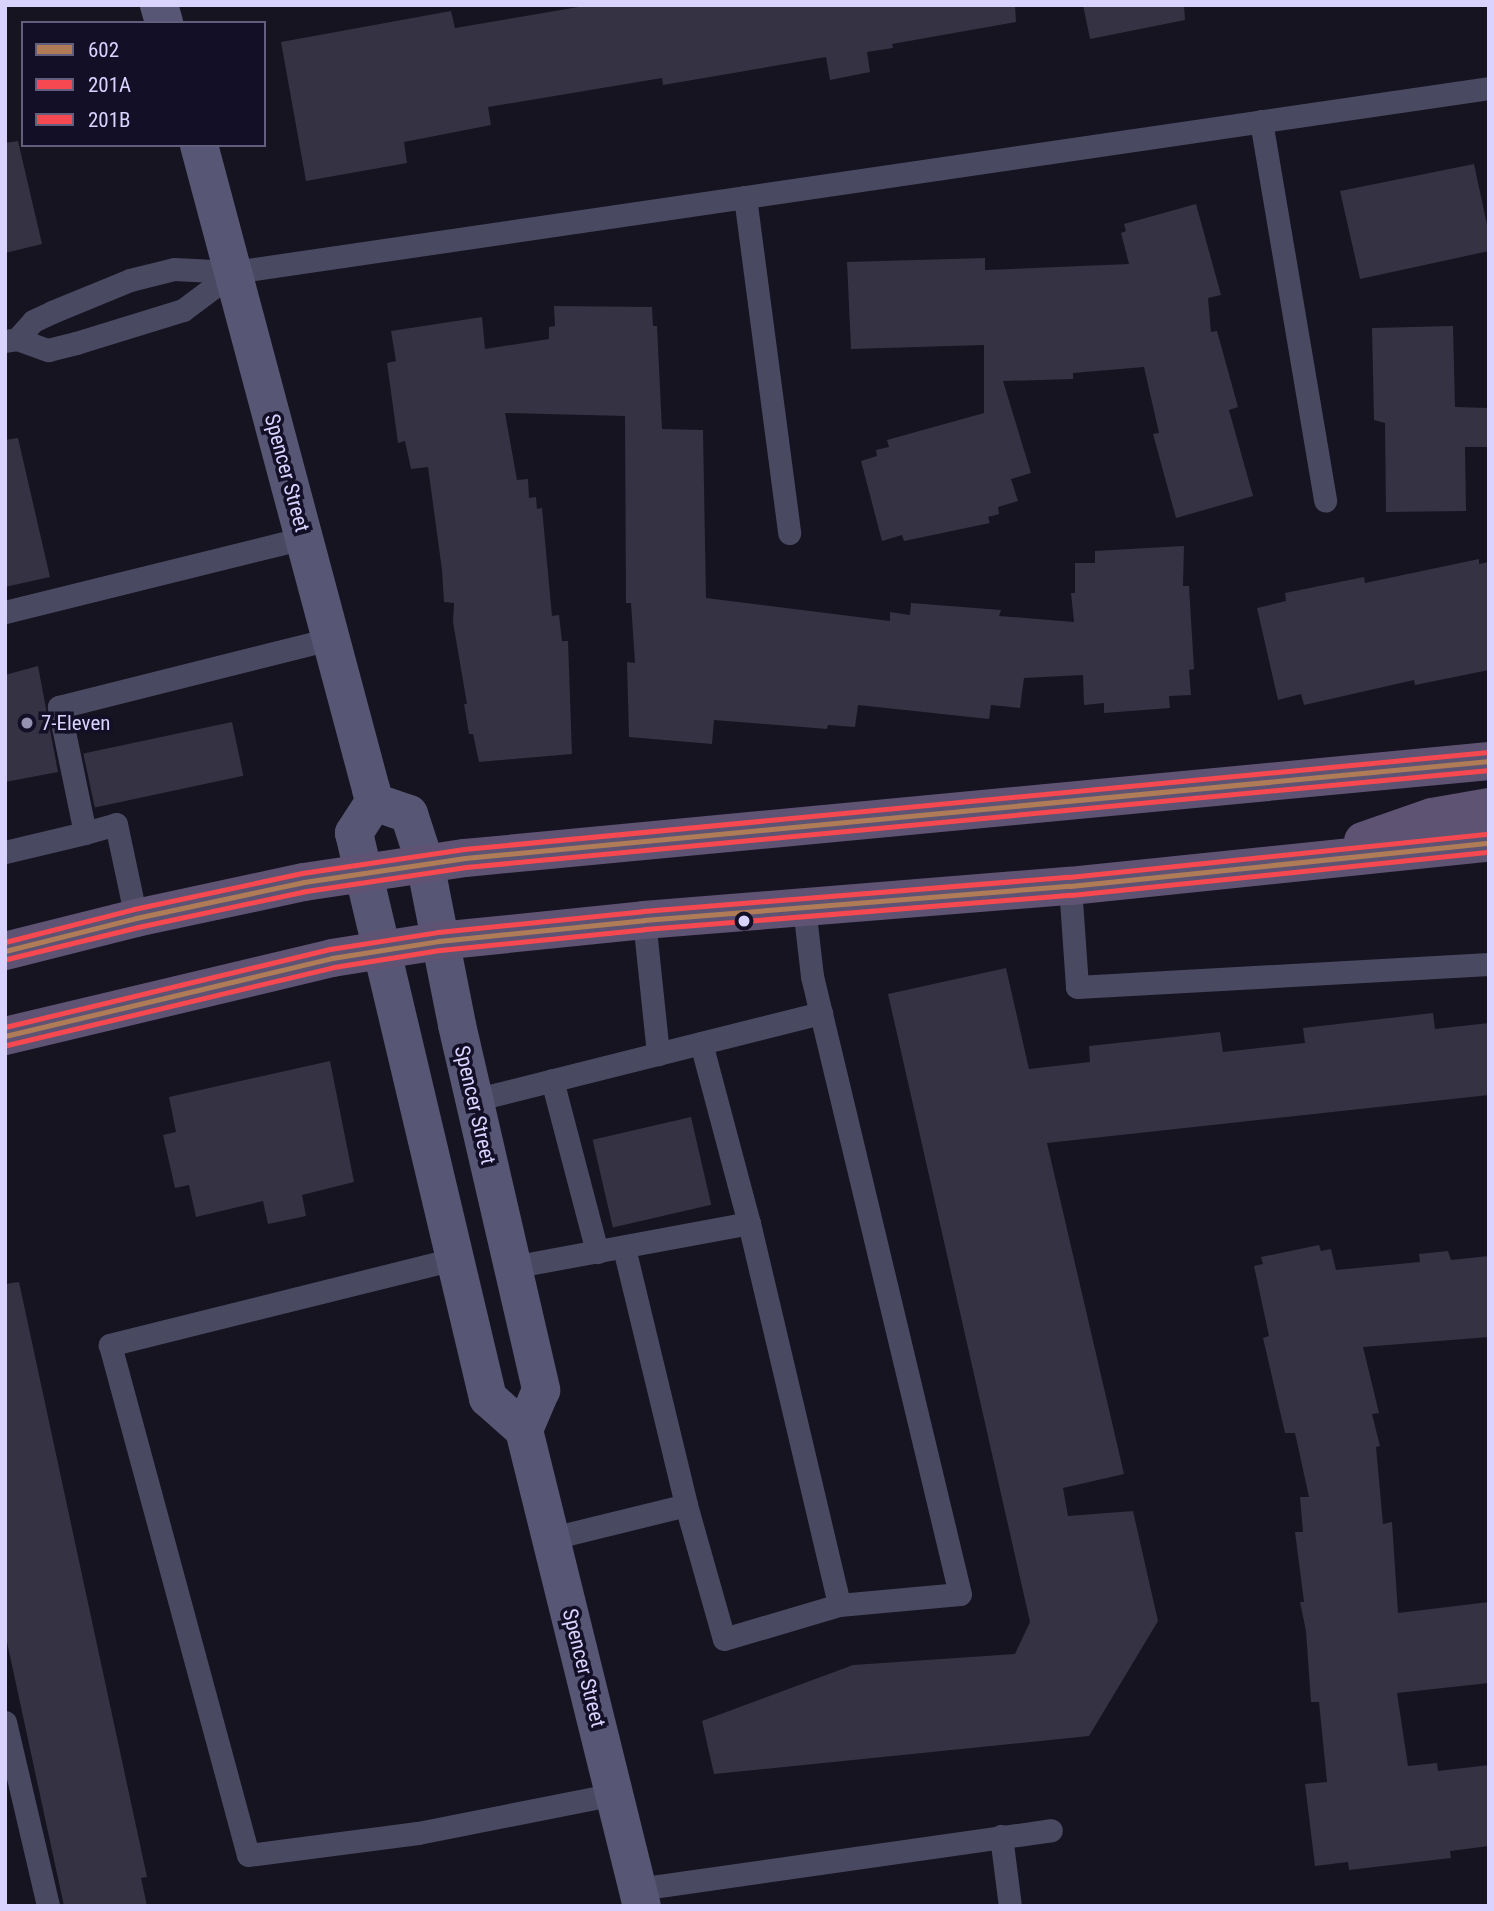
<!DOCTYPE html>
<html>
<head>
<meta charset="utf-8">
<style>
	body { margin:0 }
	#map { position:relative; width:1494px; height:1911px; overflow:hidden; background:#161421; font-family:"Roboto Condensed",sans-serif }
	div>[style] { position:absolute }
	.building>* { inset:0; background:#343243; transform-origin:0 0 }
	.lane>* { height:23px; margin:-11.5px; padding:0 11.5px; transform-origin:11.5px; border-radius:11.5px; background:#4a4962 }
	.secondary>* { height:38px; margin:-19px; padding:0 19px; transform-origin:19px; border-radius:19px; background:#575674 }
	.primary>* { height:38px; margin:-19px; padding:0 19px; transform-origin:19px; border-radius:19px; background:#5e5373 }
	.bus-1>* { height:5px; margin:-2.5px; padding:0 2.5px; transform-origin:2.5px; border-radius:2.5px; background:#b07c57 }
	.bus-2>* { height:5px; margin:-2.5px; padding:0 2.5px; transform-origin:2.5px; border-radius:2.5px; background:#f54850 }
	.bus-3>* { height:5px; margin:-2.5px; padding:0 2.5px; transform-origin:2.5px; border-radius:2.5px; background:#f54850 }
	.dots>* { width:19px; height:19px; translate:-50% -50%; box-sizing:border-box; border:4px solid #130f26; border-radius:50% }
	span { translate:-50% -50%; white-space:nowrap; text-align:center; line-height:1.15; -webkit-text-stroke:7px #130f26; paint-order:stroke }
	.street-label { font-size:21px; color:#d9d4ff }
	.poi-label { font-size:21px; color:#d9d4ff }
	.left { translate:0 -50%; text-align:left }
	.frame { position:absolute; inset:0; border:7px solid #d9d4ff; pointer-events:none }
	.legend { position:absolute; left:21px; top:21px; width:245px; height:126px; box-sizing:border-box; background:#130f26; border:2px solid #625e7d; margin:0; padding:9px 12px; list-style:none; font-size:21px; color:#d9d4ff }
	.legend li { display:flex; align-items:center; gap:14px; height:35px }
	.legend b { width:35px; border:2px solid #625e7d }
</style>
</head>
<body>
<div id="map">
	<div class="building">
		<i style="clip-path:polygon(590px 5px,1015px 5px,1016px 22px,892px 44px,893px 48px,867px 52px,870px 72px,830px 80px,826px 57px,663px 85px,662px 78px,488px 107px,491px 125px,404px 142px,407px 163px,306px 181px,281px 42px,451px 11px,455px 28px)"></i>
		<i style="clip-path:polygon(1083px 5px,1184px 5px,1185px 20px,1090px 39px)"></i>
		<i style="clip-path:polygon(18px 141px,42px 244px,5px 253px,5px 143px)"></i>
		<i style="clip-path:polygon(1474px 164px,1489px 234px,1489px 251px,1360px 279px,1340px 191px)"></i>
		<i style="clip-path:polygon(1196px 204px,1221px 295px,1208px 298px,1211px 332px,1217px 331px,1238px 407px,1229px 410px,1253px 496px,1176px 518px,1153px 434px,1159px 433px,1144px 367px,1073px 373px,1073px 379px,1003px 381px,1031px 473px,1011px 479px,1018px 501px,998px 507px,999px 514px,988px 517px,990px 523px,904px 541px,902px 535px,882px 541px,861px 461px,877px 456px,876px 450px,889px 447px,887px 440px,984px 413px,984px 345px,851px 349px,847px 262px,985px 258px,985px 270px,1129px 264px,1121px 233px,1126px 231px,1124px 224px)"></i>
		<i style="clip-path:polygon(554px 306px,652px 307px,653px 326px,657px 326px,662px 429px,703px 430px,706px 598px,890px 621px,890px 612px,910px 615px,911px 603px,1001px 610px,999px 616px,1074px 622px,1071px 593px,1075px 593px,1075px 563px,1095px 563px,1095px 551px,1184px 546px,1183px 586px,1189px 586px,1194px 669px,1189px 670px,1191px 695px,1169px 696px,1170px 708px,1104px 713px,1104px 703px,1084px 705px,1083px 675px,1024px 678px,1020px 708px,991px 705px,989px 719px,858px 705px,855px 727px,828px 725px,827px 729px,714px 720px,712px 744px,629px 737px,627px 662px,635px 663px,631px 603px,626px 603px,625px 416px,505px 413px,517px 480px,528px 479px,529px 498px,536px 497px,537px 509px,542px 508px,552px 616px,559px 615px,562px 641px,568px 641px,572px 754px,479px 762px,473px 734px,469px 734px,464px 704px,467px 704px,453px 622px,454px 603px,444px 602px,442px 570px,428px 467px,411px 469px,405px 441px,398px 443px,387px 363px,396px 361px,391px 331px,482px 317px,485px 349px,549px 339px,549px 327px,555px 326px)"></i>
		<i style="clip-path:polygon(1453px 326px,1455px 407px,1489px 408px,1489px 447px,1465px 447px,1466px 511px,1386px 512px,1385px 423px,1374px 420px,1372px 328px)"></i>
		<i style="clip-path:polygon(18px 438px,50px 577px,5px 587px,5px 440px)"></i>
		<i style="clip-path:polygon(1479px 559px,1479px 564px,1489px 562px,1489px 670px,1415px 685px,1414px 680px,1304px 705px,1301px 694px,1278px 700px,1257px 608px,1286px 601px,1285px 593px,1364px 577px,1365px 583px)"></i>
		<i style="clip-path:polygon(38px 666px,58px 772px,5px 782px,5px 675px)"></i>
		<i style="left:232px;top:722px;width:55px;height:152px;rotate:78deg"></i>
		<i style="clip-path:polygon(1006px 968px,1029px 1069px,1090px 1062px,1089px 1046px,1220px 1032px,1223px 1052px,1305px 1043px,1303px 1028px,1433px 1013px,1435px 1029px,1489px 1023px,1489px 1095px,1047px 1143px,1124px 1474px,1063px 1488px,1068px 1516px,1133px 1511px,1158px 1621px,1089px 1736px,714px 1774px,702px 1721px,853px 1665px,1015px 1654px,1030px 1622px,888px 994px)"></i>
		<i style="clip-path:polygon(330px 1061px,354px 1182px,302px 1195px,306px 1216px,268px 1224px,263px 1201px,196px 1217px,189px 1185px,175px 1188px,163px 1135px,176px 1132px,169px 1097px)"></i>
		<i style="left:691px;top:1117px;width:90px;height:101px;rotate:77deg"></i>
		<i style="clip-path:polygon(1319px 1245px,1321px 1251px,1331px 1249px,1336px 1270px,1420px 1262px,1419px 1254px,1448px 1251px,1451px 1260px,1489px 1256px,1489px 1337px,1363px 1347px,1379px 1413px,1372px 1414px,1380px 1446px,1376px 1447px,1383px 1524px,1392px 1522px,1398px 1613px,1489px 1602px,1489px 1683px,1397px 1693px,1408px 1766px,1437px 1763px,1438px 1771px,1489px 1765px,1489px 1846px,1450px 1851px,1451px 1858px,1349px 1870px,1348px 1862px,1315px 1866px,1305px 1784px,1327px 1782px,1319px 1702px,1311px 1702px,1306px 1631px,1300px 1602px,1304px 1602px,1295px 1532px,1303px 1532px,1300px 1497px,1309px 1497px,1295px 1433px,1285px 1433px,1263px 1338px,1269px 1336px,1254px 1266px,1263px 1264px,1261px 1257px)"></i>
		<i style="clip-path:polygon(19px 1282px,147px 1877px,141px 1878px,147px 1906px,64px 1906px,5px 1633px,5px 1284px)"></i>
	</div>
	<div class="lane">
		<i style="left:1261px;top:121px;width:385px;rotate:80.4deg"></i>
		<i style="left:745px;top:197px;width:339px;rotate:82.5deg"></i>
		<i style="left:17px;top:339px;width:24px;rotate:-48deg"></i>
		<i style="left:33px;top:321px;width:21px;rotate:-25deg"></i>
		<i style="left:52px;top:312px;width:84px;rotate:-22.3deg"></i>
		<i style="left:130px;top:280px;width:45px;rotate:-14deg"></i>
		<i style="left:174px;top:269px;width:60px;rotate:2.9deg"></i>
		<i style="left:234px;top:272px;width:1268px;rotate:-8.34deg"></i>
		<i style="left:5px;top:341px;width:12px;rotate:-9deg"></i>
		<i style="left:17px;top:339px;width:33px;rotate:20deg"></i>
		<i style="left:48px;top:350px;width:29px;rotate:-14deg"></i>
		<i style="left:76px;top:343px;width:112px;rotate:-17.1deg"></i>
		<i style="left:183px;top:310px;width:64px;rotate:-36.7deg"></i>
		<i style="left:5px;top:612px;width:308px;rotate:-13.9deg"></i>
		<i style="left:85px;top:833px;width:32px;rotate:-16deg"></i>
		<i style="left:116px;top:824px;width:96px;rotate:78deg"></i>
		<i style="left:5px;top:852px;width:82px;rotate:-13.4deg"></i>
		<i style="left:85px;top:833px;width:129px;rotate:-101.7deg"></i>
		<i style="left:59px;top:707px;width:279px;rotate:-14.1deg"></i>
		<i style="left:1070px;top:886px;width:101px;rotate:86deg"></i>
		<i style="left:1077px;top:987px;width:413px;rotate:-3.2deg"></i>
		<i style="left:644px;top:920px;width:135px;rotate:84deg"></i>
		<i style="left:701px;top:1043px;width:186px;rotate:75.1deg"></i>
		<i style="left:749px;top:1223px;width:392px;rotate:76.7deg"></i>
		<i style="left:552px;top:1080px;width:178px;rotate:75.3deg"></i>
		<i style="left:474px;top:1100px;width:358px;rotate:-14.1deg"></i>
		<i style="left:624px;top:1248px;width:264px;rotate:76.4deg"></i>
		<i style="left:686px;top:1505px;width:139px;rotate:74.2deg"></i>
		<i style="left:724px;top:1639px;width:120px;rotate:-16.5deg"></i>
		<i style="left:839px;top:1605px;width:121px;rotate:-5.2deg"></i>
		<i style="left:960px;top:1594px;width:635px;rotate:-103.47deg"></i>
		<i style="left:812px;top:976px;width:69px;rotate:-96.6deg"></i>
		<i style="left:454px;top:1259px;width:355px;rotate:166deg"></i>
		<i style="left:110px;top:1345px;width:528px;rotate:74.86deg"></i>
		<i style="left:248px;top:1855px;width:171px;rotate:-7.4deg"></i>
		<i style="left:418px;top:1833px;width:201px;rotate:-11.2deg"></i>
		<i style="left:512px;top:1267px;width:241px;rotate:-10.5deg"></i>
		<i style="left:552px;top:1538px;width:138px;rotate:-13.8deg"></i>
		<i style="left:5px;top:1722px;width:189px;rotate:76.8deg"></i>
		<i style="left:1001px;top:1836px;width:71px;rotate:82.7deg"></i>
		<i style="left:638px;top:1889px;width:417px;rotate:-8.1deg"></i>
	</div>
	<div class="secondary">
		<i style="left:159px;top:5px;width:19px;rotate:74deg"></i>
		<i style="left:199px;top:145px;width:667px;rotate:75.05deg"></i>
		<i style="left:371px;top:789px;width:13px;rotate:77deg"></i>
		<i style="left:374px;top:802px;width:37px;rotate:123deg"></i>
		<i style="left:354px;top:833px;width:581px;rotate:76.66deg"></i>
		<i style="left:488px;top:1398px;width:48px;rotate:41.6deg"></i>
		<i style="left:524px;top:1430px;width:490px;rotate:76.1deg"></i>
		<i style="left:374px;top:802px;width:37px;rotate:19deg"></i>
		<i style="left:409px;top:814px;width:52px;rotate:71.9deg"></i>
		<i style="left:425px;top:863px;width:165px;rotate:78.8deg"></i>
		<i style="left:457px;top:1025px;width:375px;rotate:77deg"></i>
		<i style="left:541px;top:1390px;width:43px;rotate:113deg"></i>
	</div>
	<div class="primary">
		<i style="left:1363px;top:841px;width:73px;rotate:-19.2deg"></i>
		<i style="left:1432px;top:817px;width:58px;rotate:-10deg"></i>
		<i style="left:5px;top:951px;width:135px;rotate:-14.1deg"></i>
		<i style="left:136px;top:918px;width:172px;rotate:-12.1deg"></i>
		<i style="left:304px;top:882px;width:163px;rotate:-8.5deg"></i>
		<i style="left:465px;top:858px;width:1029px;rotate:-5.41deg"></i>
		<i style="left:5px;top:1036px;width:336px;rotate:-13.4deg"></i>
		<i style="left:332px;top:958px;width:108px;rotate:-9deg"></i>
		<i style="left:439px;top:941px;width:206px;rotate:-5.8deg"></i>
		<i style="left:644px;top:920px;width:427px;rotate:-4.6deg"></i>
		<i style="left:1070px;top:886px;width:421px;rotate:-5.9deg"></i>
	</div>
	<div class="bus-1">
		<i style="left:5px;top:951px;width:135px;rotate:-14.1deg"></i>
		<i style="left:136px;top:918px;width:172px;rotate:-12.1deg"></i>
		<i style="left:304px;top:882px;width:163px;rotate:-8.5deg"></i>
		<i style="left:465px;top:858px;width:1029px;rotate:-5.41deg"></i>
		<i style="left:5px;top:1036px;width:336px;rotate:-13.4deg"></i>
		<i style="left:332px;top:958px;width:108px;rotate:-9deg"></i>
		<i style="left:439px;top:941px;width:206px;rotate:-5.8deg"></i>
		<i style="left:644px;top:920px;width:427px;rotate:-4.6deg"></i>
		<i style="left:1070px;top:886px;width:421px;rotate:-5.9deg"></i>
	</div>
	<div class="bus-2">
		<i style="left:7px;top:959px;width:135px;rotate:-13.7deg"></i>
		<i style="left:138px;top:927px;width:172px;rotate:-12.1deg"></i>
		<i style="left:306px;top:891px;width:162px;rotate:-8.5deg"></i>
		<i style="left:466px;top:867px;width:1028px;rotate:-5.42deg"></i>
		<i style="left:7px;top:1045px;width:336px;rotate:-13.4deg"></i>
		<i style="left:334px;top:967px;width:107px;rotate:-9.1deg"></i>
		<i style="left:440px;top:950px;width:206px;rotate:-5.8deg"></i>
		<i style="left:645px;top:929px;width:427px;rotate:-4.6deg"></i>
		<i style="left:1071px;top:895px;width:420px;rotate:-5.9deg"></i>
	</div>
	<div class="bus-3">
		<i style="left:5px;top:942px;width:133px;rotate:-14.3deg"></i>
		<i style="left:134px;top:909px;width:172px;rotate:-12.1deg"></i>
		<i style="left:302px;top:873px;width:164px;rotate:-8.4deg"></i>
		<i style="left:464px;top:849px;width:1029px;rotate:-5.41deg"></i>
		<i style="left:5px;top:1027px;width:334px;rotate:-13.5deg"></i>
		<i style="left:330px;top:949px;width:109px;rotate:-8.9deg"></i>
		<i style="left:438px;top:932px;width:206px;rotate:-5.8deg"></i>
		<i style="left:643px;top:911px;width:427px;rotate:-4.6deg"></i>
		<i style="left:1069px;top:877px;width:421px;rotate:-5.9deg"></i>
	</div>
	<div class="dots">
		<i style="left:27px;top:723px;background:#9591b1"></i>
		<i style="left:744px;top:921px;background:#d9d4ff"></i>
	</div>
	<div class="street-label">
		<span style="left:287px;top:473px;rotate:75deg">Spencer Street</span>
		<span style="left:475px;top:1105px;rotate:77deg">Spencer Street</span>
		<span style="left:584px;top:1668px;rotate:76deg">Spencer Street</span>
	</div>
	<div class="poi-label">
		<span class="left" style="left:41px;top:723px">7-Eleven</span>
	</div>
	<div class="frame"></div>
	<ul class="legend">
	<li><b style="height:9px;background:#b07c57"></b>602</li>
	<li><b style="height:9px;background:#f54850"></b>201A</li>
	<li><b style="height:9px;background:#f54850"></b>201B</li>
	</ul>
</div>
</body>
</html>
